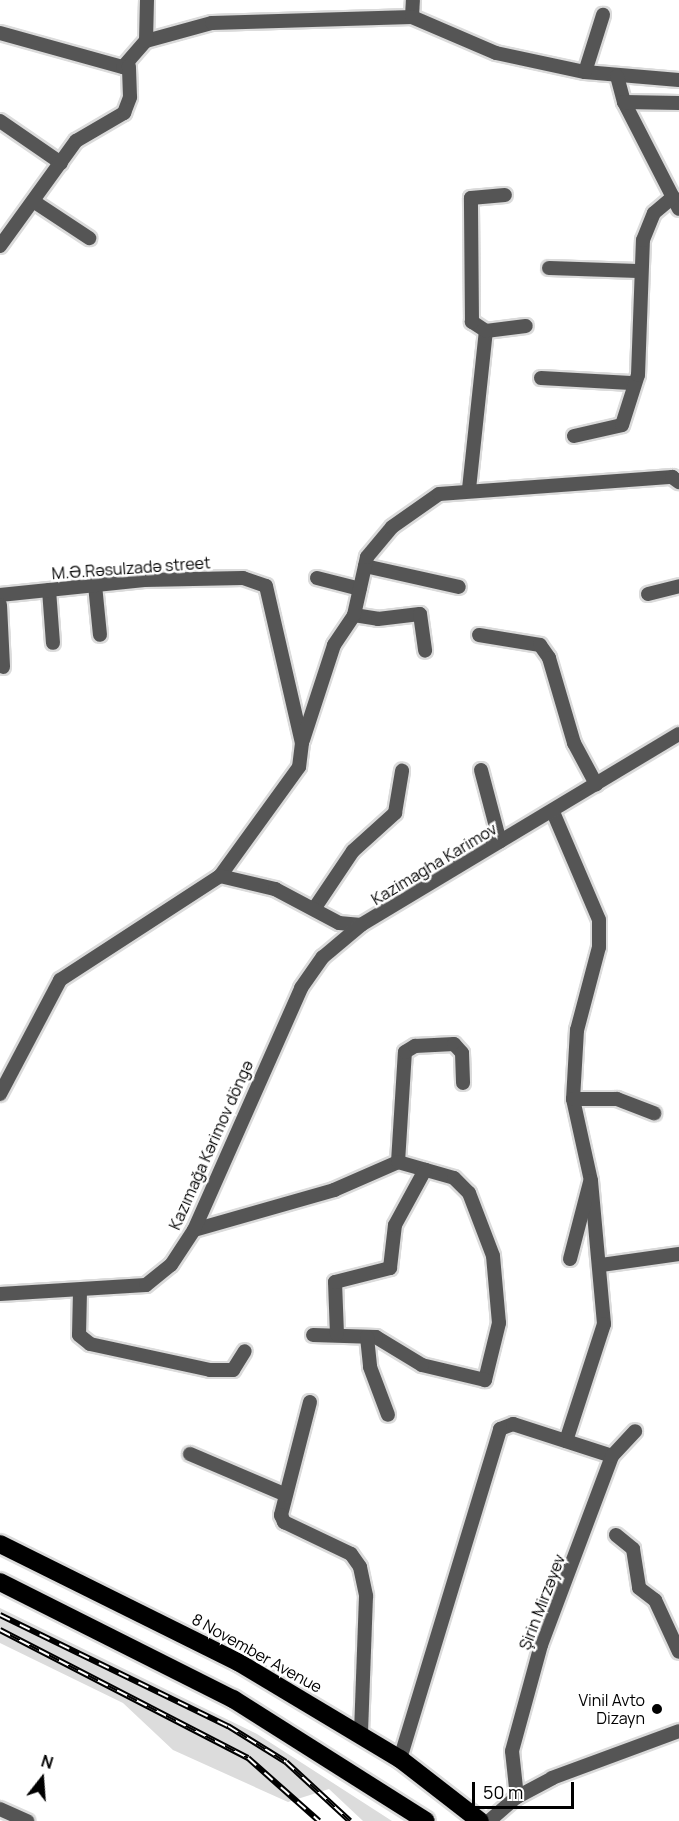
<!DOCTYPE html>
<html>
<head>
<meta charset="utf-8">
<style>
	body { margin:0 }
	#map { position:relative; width:679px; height:1821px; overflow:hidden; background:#fff; font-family:Manrope,sans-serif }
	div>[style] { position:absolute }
	.green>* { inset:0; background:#dcdcdc }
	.roads { filter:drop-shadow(2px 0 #dbdbdb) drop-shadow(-2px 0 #dbdbdb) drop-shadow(0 2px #dbdbdb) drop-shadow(0 -2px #dbdbdb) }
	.minor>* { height:14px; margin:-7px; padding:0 7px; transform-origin:7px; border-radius:7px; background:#555 }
	.highway>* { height:18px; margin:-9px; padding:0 9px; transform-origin:9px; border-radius:9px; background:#000 }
	.rail>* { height:6px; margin-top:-3px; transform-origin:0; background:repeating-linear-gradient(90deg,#fff 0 11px,#000 0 22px); box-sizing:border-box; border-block:2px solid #000 }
	.dots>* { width:16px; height:16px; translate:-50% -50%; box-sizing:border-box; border:3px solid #fff; border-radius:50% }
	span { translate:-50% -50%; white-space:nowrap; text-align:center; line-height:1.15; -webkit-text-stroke:5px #fff; paint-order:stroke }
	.street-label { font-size:16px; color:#000 }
	.poi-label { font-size:16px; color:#000 }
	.right { translate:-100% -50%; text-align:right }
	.north { position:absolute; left:12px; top:1749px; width:60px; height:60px; -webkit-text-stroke:4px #fff; paint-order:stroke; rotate:17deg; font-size:16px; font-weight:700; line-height:24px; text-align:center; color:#000 }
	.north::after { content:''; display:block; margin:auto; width:21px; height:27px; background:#000; clip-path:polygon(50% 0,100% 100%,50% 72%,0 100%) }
	.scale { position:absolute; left:472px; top:1782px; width:102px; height:27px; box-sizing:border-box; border:3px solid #000; border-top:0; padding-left:8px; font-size:18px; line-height:21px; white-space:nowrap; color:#000; -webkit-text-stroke:4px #fff; paint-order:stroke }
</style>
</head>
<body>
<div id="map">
	<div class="green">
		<i style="clip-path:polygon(0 1608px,257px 1734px,392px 1821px,363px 1821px,329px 1789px,288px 1802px,173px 1750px,123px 1703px,0 1643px)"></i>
	</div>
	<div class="roads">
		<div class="minor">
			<i style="left:412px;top:17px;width:17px;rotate:-87deg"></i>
			<i style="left:0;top:33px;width:128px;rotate:15.5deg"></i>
			<i style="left:123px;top:67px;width:35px;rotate:-49deg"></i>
			<i style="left:146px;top:41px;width:68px;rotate:-15.3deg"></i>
			<i style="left:212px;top:23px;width:200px;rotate:-1.7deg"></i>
			<i style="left:412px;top:17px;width:91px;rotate:23.2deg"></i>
			<i style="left:496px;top:53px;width:91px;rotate:12.1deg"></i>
			<i style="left:585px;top:72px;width:94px;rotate:4.9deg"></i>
			<i style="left:146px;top:41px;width:41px;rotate:-88.6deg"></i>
			<i style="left:585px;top:72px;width:60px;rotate:-72.5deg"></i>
			<i style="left:617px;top:76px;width:27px;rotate:75deg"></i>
			<i style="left:624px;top:102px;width:120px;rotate:62.8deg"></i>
			<i style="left:624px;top:102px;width:55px;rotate:1deg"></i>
			<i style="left:0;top:121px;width:74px;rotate:34.5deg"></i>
			<i style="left:36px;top:203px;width:64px;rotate:33.4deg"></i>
			<i style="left:0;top:246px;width:130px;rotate:-54.1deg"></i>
			<i style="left:76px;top:141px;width:56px;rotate:-30.3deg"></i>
			<i style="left:124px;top:113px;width:17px;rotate:-69deg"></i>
			<i style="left:130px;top:97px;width:31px;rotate:-92deg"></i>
			<i style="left:549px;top:268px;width:89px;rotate:1.9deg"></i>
			<i style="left:486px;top:331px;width:40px;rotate:-7.1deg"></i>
			<i style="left:541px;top:378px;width:90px;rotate:3.2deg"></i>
			<i style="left:574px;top:436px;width:49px;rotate:-12.9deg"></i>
			<i style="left:622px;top:425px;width:52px;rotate:-72.3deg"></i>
			<i style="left:638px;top:375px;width:135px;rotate:-87.9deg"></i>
			<i style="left:643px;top:240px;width:29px;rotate:-68deg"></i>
			<i style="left:654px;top:213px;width:25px;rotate:-40deg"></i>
			<i style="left:469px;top:489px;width:159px;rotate:-83.9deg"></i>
			<i style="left:486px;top:331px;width:17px;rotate:-147deg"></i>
			<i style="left:472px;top:322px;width:124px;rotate:-90.5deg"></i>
			<i style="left:471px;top:198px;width:34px;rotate:-5deg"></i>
			<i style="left:365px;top:566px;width:96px;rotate:12.6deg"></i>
			<i style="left:317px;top:578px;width:44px;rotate:14.3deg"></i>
			<i style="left:95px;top:585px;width:50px;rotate:84.3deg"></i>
			<i style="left:49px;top:590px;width:53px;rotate:85.7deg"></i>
			<i style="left:648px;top:594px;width:32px;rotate:-14deg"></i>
			<i style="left:0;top:595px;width:145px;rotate:-5.9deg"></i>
			<i style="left:144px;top:580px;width:99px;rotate:-1.2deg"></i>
			<i style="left:243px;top:578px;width:24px;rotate:19deg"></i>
			<i style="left:266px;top:586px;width:161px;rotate:77.1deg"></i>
			<i style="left:302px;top:743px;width:24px;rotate:97deg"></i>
			<i style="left:299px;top:767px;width:135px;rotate:125.9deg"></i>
			<i style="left:0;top:605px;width:62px;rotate:87.2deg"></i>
			<i style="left:354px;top:615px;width:24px;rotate:9deg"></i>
			<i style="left:378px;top:619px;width:42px;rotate:-6.8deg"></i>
			<i style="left:420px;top:614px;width:37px;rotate:82deg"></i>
			<i style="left:479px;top:635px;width:62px;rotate:9.3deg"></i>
			<i style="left:540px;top:645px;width:16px;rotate:55deg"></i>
			<i style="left:549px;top:658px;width:89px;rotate:73.6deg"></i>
			<i style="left:574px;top:743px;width:47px;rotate:61.8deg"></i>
			<i style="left:303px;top:740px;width:100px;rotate:-71.9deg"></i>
			<i style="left:334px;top:645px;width:36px;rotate:-56deg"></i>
			<i style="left:354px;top:615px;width:59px;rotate:-77.4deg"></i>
			<i style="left:367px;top:557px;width:39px;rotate:-50deg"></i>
			<i style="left:392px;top:527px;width:57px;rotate:-35.1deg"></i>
			<i style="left:439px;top:494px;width:234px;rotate:-4.2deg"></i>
			<i style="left:672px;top:477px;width:9px;rotate:36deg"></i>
			<i style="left:481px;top:770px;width:74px;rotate:75.2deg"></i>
			<i style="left:553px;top:812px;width:117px;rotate:66.9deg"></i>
			<i style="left:599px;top:920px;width:27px;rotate:90deg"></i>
			<i style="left:599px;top:947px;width:86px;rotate:104.8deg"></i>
			<i style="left:577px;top:1030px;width:69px;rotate:93.3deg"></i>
			<i style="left:573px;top:1099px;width:84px;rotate:77.6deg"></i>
			<i style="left:591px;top:1181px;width:144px;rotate:84.8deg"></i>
			<i style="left:604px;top:1324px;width:123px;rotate:108deg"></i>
			<i style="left:314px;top:909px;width:70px;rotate:-56.1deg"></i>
			<i style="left:353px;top:851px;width:57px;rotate:-42.1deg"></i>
			<i style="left:395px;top:813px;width:43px;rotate:-80.5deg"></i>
			<i style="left:0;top:1094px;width:129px;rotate:-62.2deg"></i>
			<i style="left:60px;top:980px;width:191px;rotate:-33deg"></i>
			<i style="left:220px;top:876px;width:57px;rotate:13.3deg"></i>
			<i style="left:275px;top:889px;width:72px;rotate:28deg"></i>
			<i style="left:339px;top:923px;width:22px;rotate:5deg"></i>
			<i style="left:361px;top:925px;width:371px;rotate:-31deg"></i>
			<i style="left:573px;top:1099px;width:44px"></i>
			<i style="left:617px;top:1099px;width:40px;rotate:21deg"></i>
			<i style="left:398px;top:1162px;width:110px;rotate:-86.4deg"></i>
			<i style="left:405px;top:1052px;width:12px;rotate:-31deg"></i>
			<i style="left:415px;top:1046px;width:39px;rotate:-3deg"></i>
			<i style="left:454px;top:1044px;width:12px;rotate:48deg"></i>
			<i style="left:462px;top:1053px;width:30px;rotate:88deg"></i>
			<i style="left:194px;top:1230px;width:146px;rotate:-15.9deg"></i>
			<i style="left:334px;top:1190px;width:70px;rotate:-23.6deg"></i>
			<i style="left:398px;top:1162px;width:58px;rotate:15.9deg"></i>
			<i style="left:454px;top:1178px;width:21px;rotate:45deg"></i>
			<i style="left:469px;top:1193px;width:67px;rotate:69.1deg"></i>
			<i style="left:493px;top:1256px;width:67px;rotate:84.9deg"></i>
			<i style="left:499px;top:1323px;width:59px;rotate:103.8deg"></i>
			<i style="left:485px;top:1380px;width:65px;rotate:-166.6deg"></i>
			<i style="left:422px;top:1365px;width:54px;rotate:-148.7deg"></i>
			<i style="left:376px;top:1337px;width:63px;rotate:-178.2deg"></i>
			<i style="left:570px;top:1259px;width:80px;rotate:-75.4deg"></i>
			<i style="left:601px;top:1265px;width:79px;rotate:-8deg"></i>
			<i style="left:80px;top:1291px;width:44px;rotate:91.3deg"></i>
			<i style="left:79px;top:1335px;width:14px;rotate:39deg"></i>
			<i style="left:90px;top:1344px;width:123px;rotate:12.2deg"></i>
			<i style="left:210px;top:1370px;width:23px"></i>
			<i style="left:233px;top:1370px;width:22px;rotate:-58deg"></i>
			<i style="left:0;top:1294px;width:146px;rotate:-3.5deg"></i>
			<i style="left:146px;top:1285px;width:32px;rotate:-39deg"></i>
			<i style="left:171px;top:1265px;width:42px;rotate:-56.7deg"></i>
			<i style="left:194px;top:1230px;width:265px;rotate:-66.1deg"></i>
			<i style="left:301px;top:988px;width:38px;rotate:-55deg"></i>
			<i style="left:323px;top:957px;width:50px;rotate:-40.1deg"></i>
			<i style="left:337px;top:1334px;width:52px;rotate:-92.2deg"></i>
			<i style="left:335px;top:1282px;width:57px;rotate:-14.3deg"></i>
			<i style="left:390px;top:1268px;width:43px;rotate:-83.4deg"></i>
			<i style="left:395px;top:1225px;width:63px;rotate:-61.4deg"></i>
			<i style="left:367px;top:1337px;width:30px;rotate:84deg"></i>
			<i style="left:370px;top:1367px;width:51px;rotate:69.4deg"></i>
			<i style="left:310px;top:1402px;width:117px;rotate:104.4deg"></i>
			<i style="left:281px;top:1515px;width:8px;rotate:67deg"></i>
			<i style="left:284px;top:1522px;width:74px;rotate:25.5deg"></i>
			<i style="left:351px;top:1554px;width:16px;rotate:55deg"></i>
			<i style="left:360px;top:1567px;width:30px;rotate:78deg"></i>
			<i style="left:366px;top:1596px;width:138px;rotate:92.1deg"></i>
			<i style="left:190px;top:1454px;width:104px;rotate:23.1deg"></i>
			<i style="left:616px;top:1535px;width:22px;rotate:39deg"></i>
			<i style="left:633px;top:1549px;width:39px;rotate:81deg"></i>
			<i style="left:639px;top:1588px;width:20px;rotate:37deg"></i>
			<i style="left:655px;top:1600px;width:57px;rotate:65.2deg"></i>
			<i style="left:400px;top:1759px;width:345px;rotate:-73.1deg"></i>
			<i style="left:500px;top:1429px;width:14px;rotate:-21deg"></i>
			<i style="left:513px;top:1424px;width:104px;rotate:17.9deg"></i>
			<i style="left:517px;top:1797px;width:46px;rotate:-96.2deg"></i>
			<i style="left:512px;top:1751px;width:110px;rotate:-74.7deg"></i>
			<i style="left:541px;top:1645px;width:202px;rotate:-69.4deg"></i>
			<i style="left:612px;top:1456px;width:34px;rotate:-47deg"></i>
			<i style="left:0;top:1809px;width:30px;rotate:24deg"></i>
			<i style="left:489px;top:1821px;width:37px;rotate:-41deg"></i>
			<i style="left:517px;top:1797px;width:40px;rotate:-28deg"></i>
			<i style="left:552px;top:1778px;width:135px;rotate:-20.3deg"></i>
		</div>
		<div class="highway">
			<i style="left:0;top:1544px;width:266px;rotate:26.4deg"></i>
			<i style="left:238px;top:1662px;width:189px;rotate:30.9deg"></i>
			<i style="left:400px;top:1759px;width:101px;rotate:37.8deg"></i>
			<i style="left:0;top:1582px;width:261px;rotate:26.7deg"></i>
			<i style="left:233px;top:1699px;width:228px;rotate:32.3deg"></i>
		</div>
	</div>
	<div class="rail">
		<i style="left:0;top:1615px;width:254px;rotate:26deg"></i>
		<i style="left:228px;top:1726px;width:68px;rotate:31.8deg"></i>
		<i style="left:286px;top:1762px;width:87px;rotate:42.7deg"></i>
		<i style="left:0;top:1630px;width:279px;rotate:27.3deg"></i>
		<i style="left:248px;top:1758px;width:95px;rotate:41.6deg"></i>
	</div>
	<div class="dots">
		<i style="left:657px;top:1709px;background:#000"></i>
	</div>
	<div class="street-label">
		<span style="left:131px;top:568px;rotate:-4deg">M.Ə.Rəsulzadə street</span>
		<span style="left:434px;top:864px;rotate:-31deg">Kazimagha Karimov</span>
		<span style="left:211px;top:1145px;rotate:-66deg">Kazımağa Kərimov döngə</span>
		<span style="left:542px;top:1602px;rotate:-69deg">Şirin Mirzəyev</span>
		<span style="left:257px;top:1653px;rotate:29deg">8 November Avenue</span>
	</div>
	<div class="poi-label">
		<span class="right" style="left:645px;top:1709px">Vinil Avto<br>Dizayn</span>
	</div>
	<div class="north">N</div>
	<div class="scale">50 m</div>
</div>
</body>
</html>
